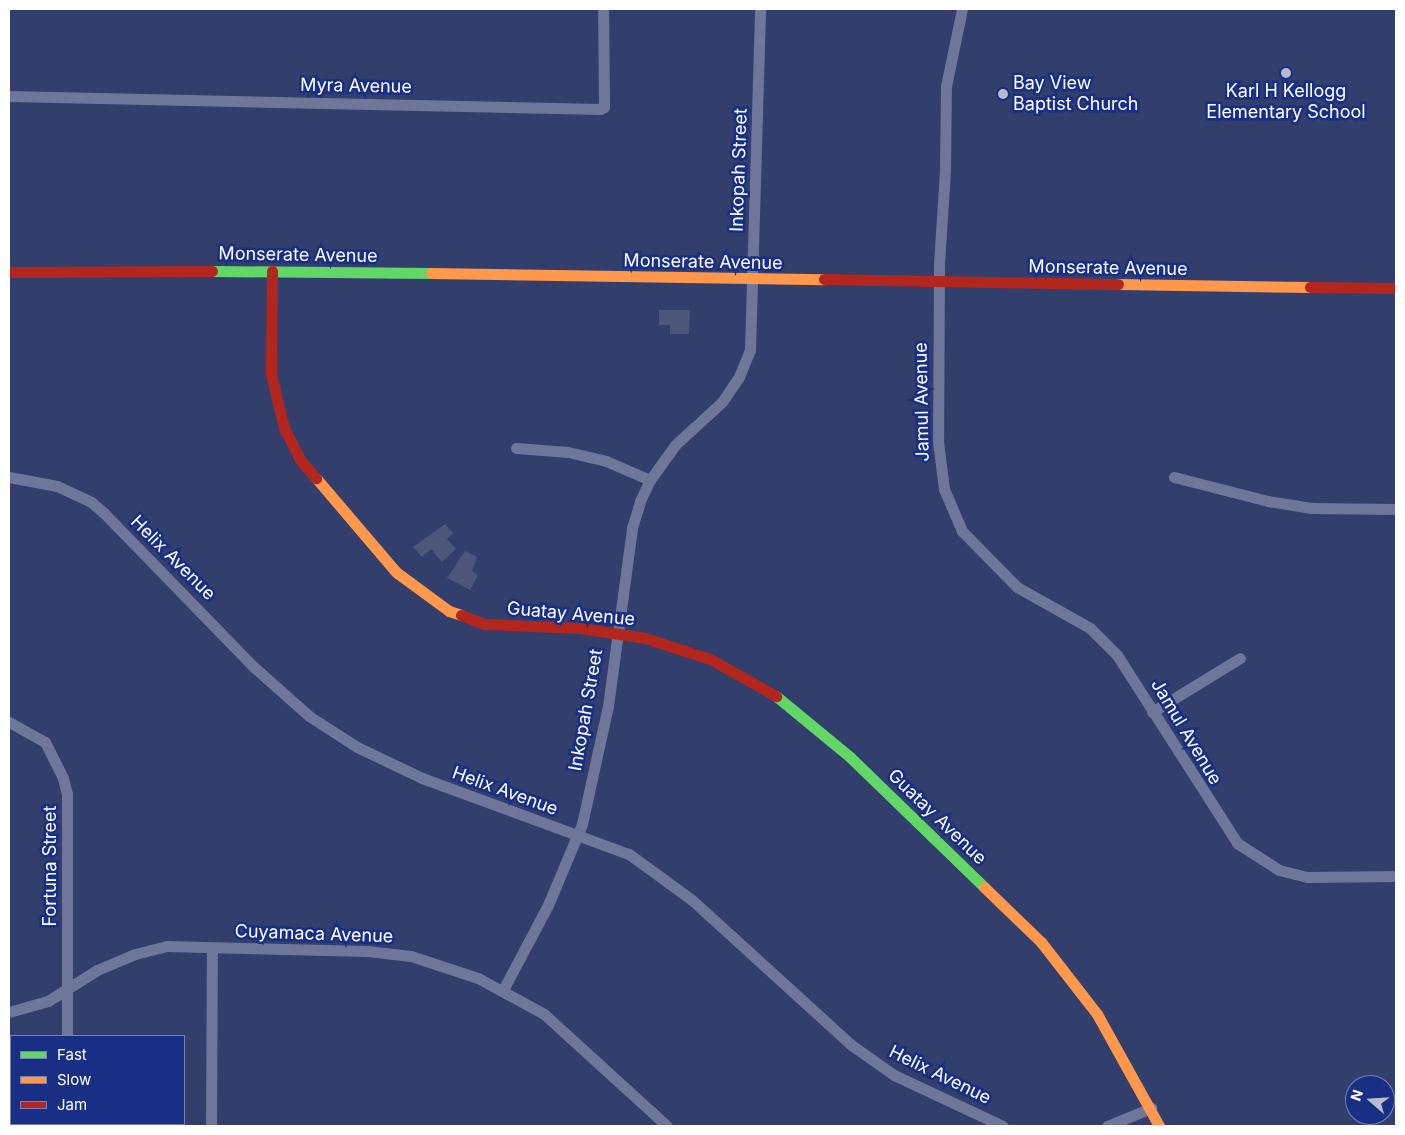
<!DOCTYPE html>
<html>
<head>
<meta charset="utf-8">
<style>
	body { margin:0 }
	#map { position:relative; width:1405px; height:1135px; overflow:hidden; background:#323e6c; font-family:Inter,sans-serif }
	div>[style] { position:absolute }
	.building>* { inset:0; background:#4c567b }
	.street>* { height:11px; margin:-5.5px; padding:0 5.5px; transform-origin:5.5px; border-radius:5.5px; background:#6e769a }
	.fast>* { height:11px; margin:-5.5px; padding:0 5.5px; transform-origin:5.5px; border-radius:5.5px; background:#63d668 }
	.slow>* { height:11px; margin:-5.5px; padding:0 5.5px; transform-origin:5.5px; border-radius:5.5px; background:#ff974d }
	.jam>* { height:11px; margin:-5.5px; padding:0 5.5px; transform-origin:5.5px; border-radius:5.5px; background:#b3261e }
	.dots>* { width:14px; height:14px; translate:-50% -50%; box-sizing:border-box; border:2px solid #192f85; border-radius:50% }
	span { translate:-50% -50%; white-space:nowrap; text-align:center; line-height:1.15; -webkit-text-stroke:5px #192f85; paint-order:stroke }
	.poi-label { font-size:18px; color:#fff }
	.left { translate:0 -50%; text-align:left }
	.street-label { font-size:18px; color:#fff }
	.frame { position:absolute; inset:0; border:10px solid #fff; pointer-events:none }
	.legend { position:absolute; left:10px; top:1035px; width:175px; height:90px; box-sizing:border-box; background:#192f85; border:1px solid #7582b6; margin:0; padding:6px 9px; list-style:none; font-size:15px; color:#fff }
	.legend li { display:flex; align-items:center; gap:10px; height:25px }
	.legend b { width:25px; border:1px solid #7582b6 }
	.north { position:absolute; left:1345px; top:1075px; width:50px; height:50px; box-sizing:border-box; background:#192f85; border:1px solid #7582b6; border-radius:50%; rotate:289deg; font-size:14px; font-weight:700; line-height:20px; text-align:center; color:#fff }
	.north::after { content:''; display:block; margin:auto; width:18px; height:22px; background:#b7bbcc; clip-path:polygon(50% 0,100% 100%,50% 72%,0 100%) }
</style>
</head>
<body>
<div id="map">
	<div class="building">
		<i style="clip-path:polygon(659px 310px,690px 310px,689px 334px,670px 334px,670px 325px,659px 325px)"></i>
		<i style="clip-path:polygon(445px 524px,453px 533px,447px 539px,456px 549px,442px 562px,431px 549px,422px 557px,413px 547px)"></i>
		<i style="clip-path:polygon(465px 551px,477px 557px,472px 571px,478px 575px,470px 590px,447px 578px)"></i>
	</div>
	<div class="street">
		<i style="left:962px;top:9px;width:79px;rotate:101.7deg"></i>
		<i style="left:946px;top:86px;width:85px;rotate:90.7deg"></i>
		<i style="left:945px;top:171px;width:94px;rotate:93.7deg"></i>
		<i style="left:939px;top:265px;width:176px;rotate:90.3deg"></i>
		<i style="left:938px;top:441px;width:48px;rotate:82.9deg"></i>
		<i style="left:944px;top:489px;width:46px;rotate:66.8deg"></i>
		<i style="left:962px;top:531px;width:78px;rotate:45.5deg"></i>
		<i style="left:1017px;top:587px;width:84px;rotate:29.3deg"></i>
		<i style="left:1090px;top:628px;width:38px;rotate:45deg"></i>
		<i style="left:1117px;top:655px;width:223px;rotate:57.4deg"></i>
		<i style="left:1237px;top:843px;width:50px;rotate:32.7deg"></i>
		<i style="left:1279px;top:870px;width:29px;rotate:14deg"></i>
		<i style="left:1307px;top:877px;width:89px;rotate:-0.6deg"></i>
		<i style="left:9px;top:96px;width:591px;rotate:1.26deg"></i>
		<i style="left:600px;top:109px;width:4px;rotate:-27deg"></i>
		<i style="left:604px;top:107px;width:9px;rotate:-90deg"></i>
		<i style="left:604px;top:98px;width:89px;rotate:-90.6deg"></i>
		<i style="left:516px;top:448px;width:52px;rotate:4.4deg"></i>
		<i style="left:568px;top:452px;width:39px;rotate:13deg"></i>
		<i style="left:606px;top:461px;width:48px;rotate:23.4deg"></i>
		<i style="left:9px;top:477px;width:49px;rotate:10.6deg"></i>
		<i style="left:57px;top:486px;width:38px;rotate:25deg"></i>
		<i style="left:91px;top:502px;width:17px;rotate:40deg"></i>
		<i style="left:104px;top:513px;width:215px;rotate:45.8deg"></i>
		<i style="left:254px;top:667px;width:74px;rotate:41.7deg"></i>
		<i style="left:309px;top:716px;width:57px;rotate:32.9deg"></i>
		<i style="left:357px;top:747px;width:72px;rotate:25.5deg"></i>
		<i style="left:422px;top:778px;width:221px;rotate:20.2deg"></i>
		<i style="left:629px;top:854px;width:78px;rotate:36.1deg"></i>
		<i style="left:692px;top:900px;width:214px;rotate:42.3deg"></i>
		<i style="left:850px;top:1044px;width:54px;rotate:35.2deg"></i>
		<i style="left:894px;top:1075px;width:120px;rotate:25.1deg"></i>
		<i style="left:1174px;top:477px;width:97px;rotate:14.3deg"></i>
		<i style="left:1268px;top:501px;width:44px;rotate:9.2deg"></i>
		<i style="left:1311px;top:508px;width:85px;rotate:0.7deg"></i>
		<i style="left:1152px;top:712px;width:103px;rotate:-31.5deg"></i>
		<i style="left:9px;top:722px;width:41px;rotate:29.1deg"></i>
		<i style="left:45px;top:742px;width:40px;rotate:63.4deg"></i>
		<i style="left:63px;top:778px;width:16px;rotate:76deg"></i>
		<i style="left:67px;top:794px;width:242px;rotate:90deg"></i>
		<i style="left:503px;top:990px;width:96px;rotate:-62.1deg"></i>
		<i style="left:548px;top:905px;width:88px;rotate:-67.2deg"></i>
		<i style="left:582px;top:824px;width:121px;rotate:-77.6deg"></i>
		<i style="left:608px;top:706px;width:180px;rotate:-82.3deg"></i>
		<i style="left:632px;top:528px;width:28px;rotate:-73deg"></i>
		<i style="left:640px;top:501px;width:23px;rotate:-65deg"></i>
		<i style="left:650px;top:480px;width:44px;rotate:-54.2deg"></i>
		<i style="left:676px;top:444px;width:62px;rotate:-42.4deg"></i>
		<i style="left:722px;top:402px;width:30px;rotate:-56deg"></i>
		<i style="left:739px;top:377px;width:29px;rotate:-68deg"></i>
		<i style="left:750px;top:350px;width:341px;rotate:-88.3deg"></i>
		<i style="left:9px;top:1012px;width:41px;rotate:-15.8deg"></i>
		<i style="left:48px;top:1001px;width:58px;rotate:-32.3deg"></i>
		<i style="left:97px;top:970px;width:41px;rotate:-22.8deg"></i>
		<i style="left:135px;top:954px;width:32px;rotate:-14deg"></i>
		<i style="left:166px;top:946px;width:201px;rotate:1.4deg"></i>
		<i style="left:367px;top:951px;width:44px;rotate:6.5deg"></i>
		<i style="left:411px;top:956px;width:71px;rotate:18.2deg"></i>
		<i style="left:478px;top:978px;width:75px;rotate:28.6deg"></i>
		<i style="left:544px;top:1014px;width:166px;rotate:42.3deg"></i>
		<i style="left:67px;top:1126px;width:2px;rotate:-90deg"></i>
		<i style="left:211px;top:1126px;width:178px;rotate:-89.7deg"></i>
		<i style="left:1107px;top:1126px;width:48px;rotate:-22.2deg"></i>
	</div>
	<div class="fast">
		<i style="left:212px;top:271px;width:219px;rotate:0.5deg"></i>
		<i style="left:776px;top:696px;width:96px;rotate:39.5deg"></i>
		<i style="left:850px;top:757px;width:187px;rotate:44.1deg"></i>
	</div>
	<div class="slow">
		<i style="left:431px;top:273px;width:393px;rotate:0.9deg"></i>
		<i style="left:1118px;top:284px;width:192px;rotate:0.9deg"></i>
		<i style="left:316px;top:478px;width:123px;rotate:49.6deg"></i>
		<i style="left:396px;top:572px;width:66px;rotate:36.3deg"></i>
		<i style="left:449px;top:611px;width:13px;rotate:18deg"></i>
		<i style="left:984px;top:887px;width:79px;rotate:44deg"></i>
		<i style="left:1041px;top:942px;width:91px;rotate:52.1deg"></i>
		<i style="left:1097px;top:1014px;width:128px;rotate:61deg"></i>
	</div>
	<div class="jam">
		<i style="left:272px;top:271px;width:103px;rotate:90.6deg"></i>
		<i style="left:271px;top:374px;width:56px;rotate:76.5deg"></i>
		<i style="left:284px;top:428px;width:37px;rotate:63deg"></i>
		<i style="left:301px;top:461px;width:23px;rotate:49deg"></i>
		<i style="left:9px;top:272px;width:203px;rotate:-0.3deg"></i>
		<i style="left:824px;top:279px;width:294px;rotate:1deg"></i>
		<i style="left:1310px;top:287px;width:86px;rotate:0.7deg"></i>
		<i style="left:461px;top:615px;width:26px;rotate:21deg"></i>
		<i style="left:485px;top:624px;width:95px;rotate:2.4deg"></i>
		<i style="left:580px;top:628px;width:66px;rotate:8.7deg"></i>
		<i style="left:645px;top:638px;width:68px;rotate:17.9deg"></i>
		<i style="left:710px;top:659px;width:76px;rotate:29.3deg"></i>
	</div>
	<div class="dots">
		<i style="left:1286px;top:73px;background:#b7bbcc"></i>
		<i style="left:1003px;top:94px;background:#b7bbcc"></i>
	</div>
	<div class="poi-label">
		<span class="left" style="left:1013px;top:94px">Bay View<br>Baptist Church</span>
		<span style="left:1286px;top:102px">Karl H Kellogg<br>Elementary School</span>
	</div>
	<div class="street-label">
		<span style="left:356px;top:86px;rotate:1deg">Myra Avenue</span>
		<span style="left:739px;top:170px;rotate:-88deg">Inkopah Street</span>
		<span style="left:298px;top:255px;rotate:1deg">Monserate Avenue</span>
		<span style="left:703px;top:262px;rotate:1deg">Monserate Avenue</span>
		<span style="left:1108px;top:268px;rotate:1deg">Monserate Avenue</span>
		<span style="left:922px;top:402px;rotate:-91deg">Jamul Avenue</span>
		<span style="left:173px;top:558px;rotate:45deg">Helix Avenue</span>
		<span style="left:571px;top:614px;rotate:5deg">Guatay Avenue</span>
		<span style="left:586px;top:710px;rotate:-80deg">Inkopah Street</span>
		<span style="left:1186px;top:732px;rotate:59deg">Jamul Avenue</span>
		<span style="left:505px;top:791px;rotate:20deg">Helix Avenue</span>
		<span style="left:937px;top:817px;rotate:44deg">Guatay Avenue</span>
		<span style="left:50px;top:866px;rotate:-90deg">Fortuna Street</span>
		<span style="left:314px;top:934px;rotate:2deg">Cuyamaca Avenue</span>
		<span style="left:940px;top:1075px;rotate:26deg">Helix Avenue</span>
	</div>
	<div class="frame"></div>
	<ul class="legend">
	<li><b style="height:6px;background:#63d668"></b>Fast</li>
	<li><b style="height:6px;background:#ff974d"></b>Slow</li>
	<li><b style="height:6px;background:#b3261e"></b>Jam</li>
	</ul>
	<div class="north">N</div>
</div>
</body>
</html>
